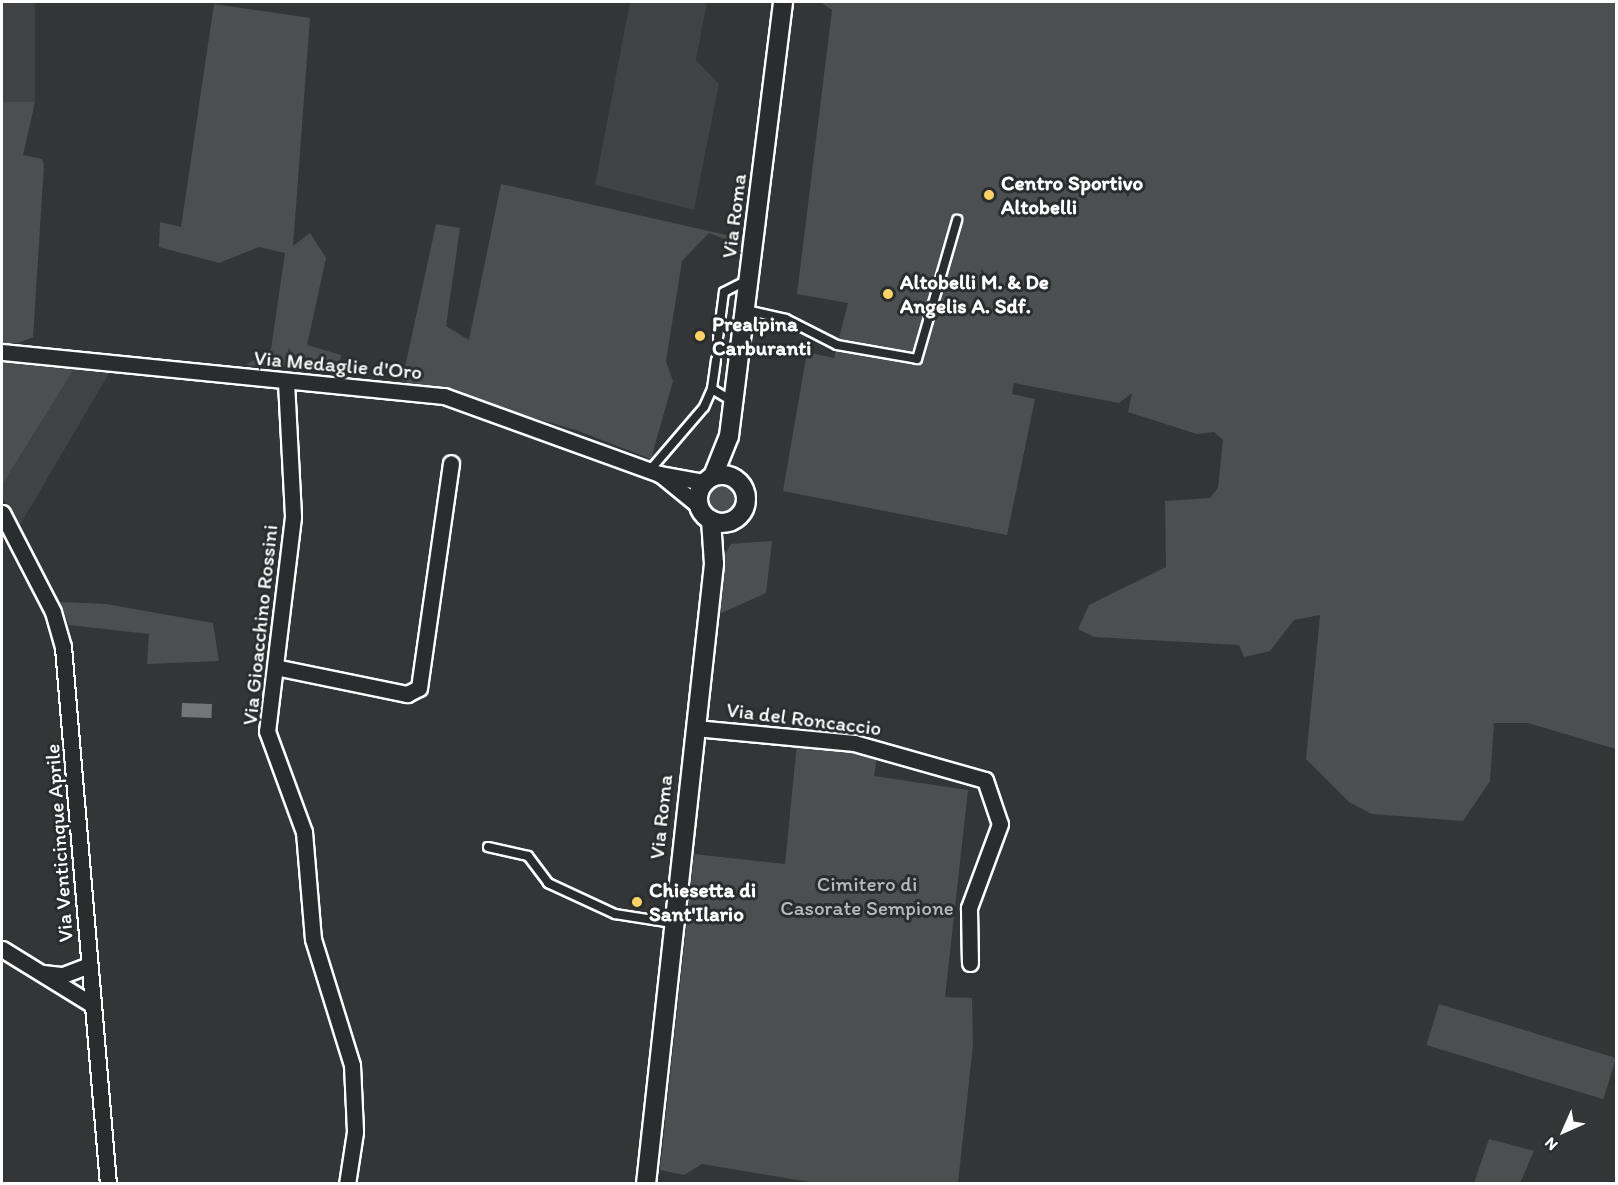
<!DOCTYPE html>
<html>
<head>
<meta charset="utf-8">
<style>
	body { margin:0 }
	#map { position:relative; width:1618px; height:1185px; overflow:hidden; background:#333536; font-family:Itim,sans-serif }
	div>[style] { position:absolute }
	.built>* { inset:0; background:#404243; transform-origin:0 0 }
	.green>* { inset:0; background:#4c4f50; transform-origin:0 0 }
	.round { border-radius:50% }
	.water>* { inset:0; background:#737576; transform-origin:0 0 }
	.roads { filter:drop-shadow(2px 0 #fff) drop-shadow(-2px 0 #fff) drop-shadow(0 2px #fff) drop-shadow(0 -2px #fff) }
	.service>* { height:8px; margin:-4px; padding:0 4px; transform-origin:4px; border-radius:4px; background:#2a2d2e }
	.minor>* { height:15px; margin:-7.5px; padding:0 7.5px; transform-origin:7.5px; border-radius:7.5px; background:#2a2d2e }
	.tertiary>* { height:18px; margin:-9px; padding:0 9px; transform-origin:9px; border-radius:9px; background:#2a2d2e }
	.tertiary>.ring { margin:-9px; padding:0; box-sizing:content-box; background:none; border:18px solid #2a2d2e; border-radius:50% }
	.dots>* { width:16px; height:16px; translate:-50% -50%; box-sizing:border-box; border:3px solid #2a2d2e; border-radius:50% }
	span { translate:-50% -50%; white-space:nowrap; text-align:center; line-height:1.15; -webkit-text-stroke:6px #2a2d2e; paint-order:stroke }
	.poi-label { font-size:21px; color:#fff; font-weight:700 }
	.left { translate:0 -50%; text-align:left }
	.street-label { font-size:21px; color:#fff }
	.park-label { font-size:21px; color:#b7b9b9 }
	.frame { position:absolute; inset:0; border:3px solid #fff; pointer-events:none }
	.north { position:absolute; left:1534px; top:1101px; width:60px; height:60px; -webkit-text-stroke:4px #2a2d2e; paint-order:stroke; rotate:225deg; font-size:16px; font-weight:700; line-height:24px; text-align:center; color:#fff }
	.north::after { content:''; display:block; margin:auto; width:21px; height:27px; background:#fff; clip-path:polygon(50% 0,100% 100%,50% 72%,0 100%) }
</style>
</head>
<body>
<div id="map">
	<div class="built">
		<i style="left:2px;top:2px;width:33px;height:100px"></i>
		<i style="clip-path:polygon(630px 2px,707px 2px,696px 60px,719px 84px,694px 210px,595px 185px)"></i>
		<i style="clip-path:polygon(76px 366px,111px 370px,20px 525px,2px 497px,2px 485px)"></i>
	</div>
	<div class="green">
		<i style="clip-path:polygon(820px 2px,1616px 2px,1616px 749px,1528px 723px,1494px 723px,1490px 781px,1463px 821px,1372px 814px,1349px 802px,1306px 759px,1320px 615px,1294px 620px,1270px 651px,1244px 657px,1239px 645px,1094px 637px,1078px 629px,1089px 605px,1166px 567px,1165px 501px,1210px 498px,1218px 488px,1223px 440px,1214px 432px,1197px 434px,1128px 412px,1132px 393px,1119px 403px,1014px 383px,1012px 394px,1035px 399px,1007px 535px,783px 491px,807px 352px,834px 358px,848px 303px,797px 294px,832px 10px)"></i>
		<i style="clip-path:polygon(214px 4px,310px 18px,293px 246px,310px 233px,326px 258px,307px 345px,341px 355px,338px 370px,246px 365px,271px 349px,285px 253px,259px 247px,219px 263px,159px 247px,160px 222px,181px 227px)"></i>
		<i style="clip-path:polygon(2px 102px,35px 102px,23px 155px,42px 159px,44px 165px,33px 337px,18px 343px,2px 343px)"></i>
		<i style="clip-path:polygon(501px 184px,744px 239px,743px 246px,709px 233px,682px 261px,666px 361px,673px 381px,651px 459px,576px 430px,402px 381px,436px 224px,460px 228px,446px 326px,469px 340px)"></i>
		<i style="clip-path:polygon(2px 361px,76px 366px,2px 485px)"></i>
		<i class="round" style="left:709px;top:486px;width:26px;height:26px"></i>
		<i style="clip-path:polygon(772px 541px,766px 593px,719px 614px,724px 556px,731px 544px)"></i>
		<i style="clip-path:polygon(60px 602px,106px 604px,213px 623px,219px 661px,147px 664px,149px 634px,69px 625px)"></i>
		<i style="clip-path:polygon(797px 743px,878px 751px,874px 776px,968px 790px,945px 997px,972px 998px,973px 1045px,958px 1183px,815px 1183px,702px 1164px,684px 1175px,660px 1170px,694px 854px,785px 864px)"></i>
		<i style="left:1439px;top:1004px;width:185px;height:43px;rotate:17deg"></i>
		<i style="clip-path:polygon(1489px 1139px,1534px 1151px,1520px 1183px,1474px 1183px)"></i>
	</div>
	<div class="water">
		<i style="left:182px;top:703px;width:30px;height:14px;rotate:2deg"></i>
	</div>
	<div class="roads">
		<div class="service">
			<i style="left:746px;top:310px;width:41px;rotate:12.7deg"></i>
			<i style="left:786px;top:319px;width:57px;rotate:27deg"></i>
			<i style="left:837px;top:345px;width:81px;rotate:9.9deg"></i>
			<i style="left:917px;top:359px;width:145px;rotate:-73.9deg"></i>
			<i style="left:718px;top:338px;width:46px;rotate:-82.6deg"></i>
			<i style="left:724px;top:292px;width:27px;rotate:-27deg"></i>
			<i style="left:716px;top:360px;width:29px;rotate:98deg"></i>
			<i style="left:712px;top:389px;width:23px;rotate:31deg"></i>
			<i style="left:650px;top:470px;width:83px;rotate:-49.4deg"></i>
			<i style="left:704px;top:407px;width:20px;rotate:-66deg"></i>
			<i style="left:488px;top:847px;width:41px;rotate:12.7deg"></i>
			<i style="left:528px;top:856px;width:34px;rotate:53deg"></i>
			<i style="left:548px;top:883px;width:74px;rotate:24.8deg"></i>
			<i style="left:615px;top:914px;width:58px;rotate:9deg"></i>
		</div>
		<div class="minor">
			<i style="left:2px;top:352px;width:444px;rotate:5.7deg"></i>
			<i style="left:444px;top:396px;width:229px;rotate:19.9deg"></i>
			<i style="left:659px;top:474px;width:46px;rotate:10.1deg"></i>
			<i style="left:286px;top:382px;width:135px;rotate:87deg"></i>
			<i style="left:293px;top:517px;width:216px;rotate:96.9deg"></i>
			<i style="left:267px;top:731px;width:108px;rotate:69.9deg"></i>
			<i style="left:304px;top:832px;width:107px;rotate:85.2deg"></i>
			<i style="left:313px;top:939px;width:132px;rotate:72.8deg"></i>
			<i style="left:352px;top:1065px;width:67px;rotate:87.4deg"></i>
			<i style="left:355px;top:1132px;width:53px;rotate:98.7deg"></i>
			<i style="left:661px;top:475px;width:49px;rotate:39.2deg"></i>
			<i style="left:2px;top:513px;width:111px;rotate:62.7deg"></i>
			<i style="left:53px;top:612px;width:36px;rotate:74deg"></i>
			<i style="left:63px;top:647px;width:539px;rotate:85.21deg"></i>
			<i style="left:275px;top:667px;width:135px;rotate:11.6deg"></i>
			<i style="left:407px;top:694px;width:13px;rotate:-27deg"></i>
			<i style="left:419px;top:688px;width:227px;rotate:-81.9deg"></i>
			<i style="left:695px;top:728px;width:160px;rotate:5.4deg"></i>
			<i style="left:854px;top:743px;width:136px;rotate:15.8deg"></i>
			<i style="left:985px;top:780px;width:46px;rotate:71.2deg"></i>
			<i style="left:1000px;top:824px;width:90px;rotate:110.3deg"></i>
			<i style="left:969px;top:908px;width:55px;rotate:89deg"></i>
			<i style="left:2px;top:949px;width:105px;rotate:31.7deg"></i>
			<i style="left:43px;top:973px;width:20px;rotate:6deg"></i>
			<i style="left:63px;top:975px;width:28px;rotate:-21deg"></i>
		</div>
		<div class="tertiary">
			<i class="ring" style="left:698px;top:475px;width:30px;height:30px"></i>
			<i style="left:713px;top:476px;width:43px;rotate:-68.2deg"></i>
			<i style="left:729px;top:436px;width:437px;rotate:-82.9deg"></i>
			<i style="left:646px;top:1184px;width:624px;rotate:-83.74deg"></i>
			<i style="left:714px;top:564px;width:44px;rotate:-93.9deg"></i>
		</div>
	</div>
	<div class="dots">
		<i style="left:989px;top:195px;background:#ffd166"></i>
		<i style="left:888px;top:294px;background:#ffd166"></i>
		<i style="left:700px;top:336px;background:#ffd166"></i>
		<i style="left:637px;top:902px;background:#ffd166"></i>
	</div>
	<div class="poi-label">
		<span class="left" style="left:1001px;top:195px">Centro Sportivo<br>Altobelli</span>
		<span class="left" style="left:900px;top:294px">Altobelli M. &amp; De<br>Angelis A. Sdf.</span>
		<span class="left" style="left:712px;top:336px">Prealpina<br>Carburanti</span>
		<span class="left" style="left:649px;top:902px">Chiesetta di<br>Sant'Ilario</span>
	</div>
	<div class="street-label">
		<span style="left:734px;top:216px;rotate:-83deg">Via Roma</span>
		<span style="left:338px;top:365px;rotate:5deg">Via Medaglie d'Oro</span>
		<span style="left:260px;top:625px;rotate:-84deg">Via Gioacchino Rossini</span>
		<span style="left:804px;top:719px;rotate:7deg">Via del Roncaccio</span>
		<span style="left:661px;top:817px;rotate:-84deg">Via Roma</span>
		<span style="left:59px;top:843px;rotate:-94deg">Via Venticinque Aprile</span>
	</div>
	<div class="park-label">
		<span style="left:867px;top:896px">Cimitero di<br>Casorate Sempione</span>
	</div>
	<div class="frame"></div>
	<div class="north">N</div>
</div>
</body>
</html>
